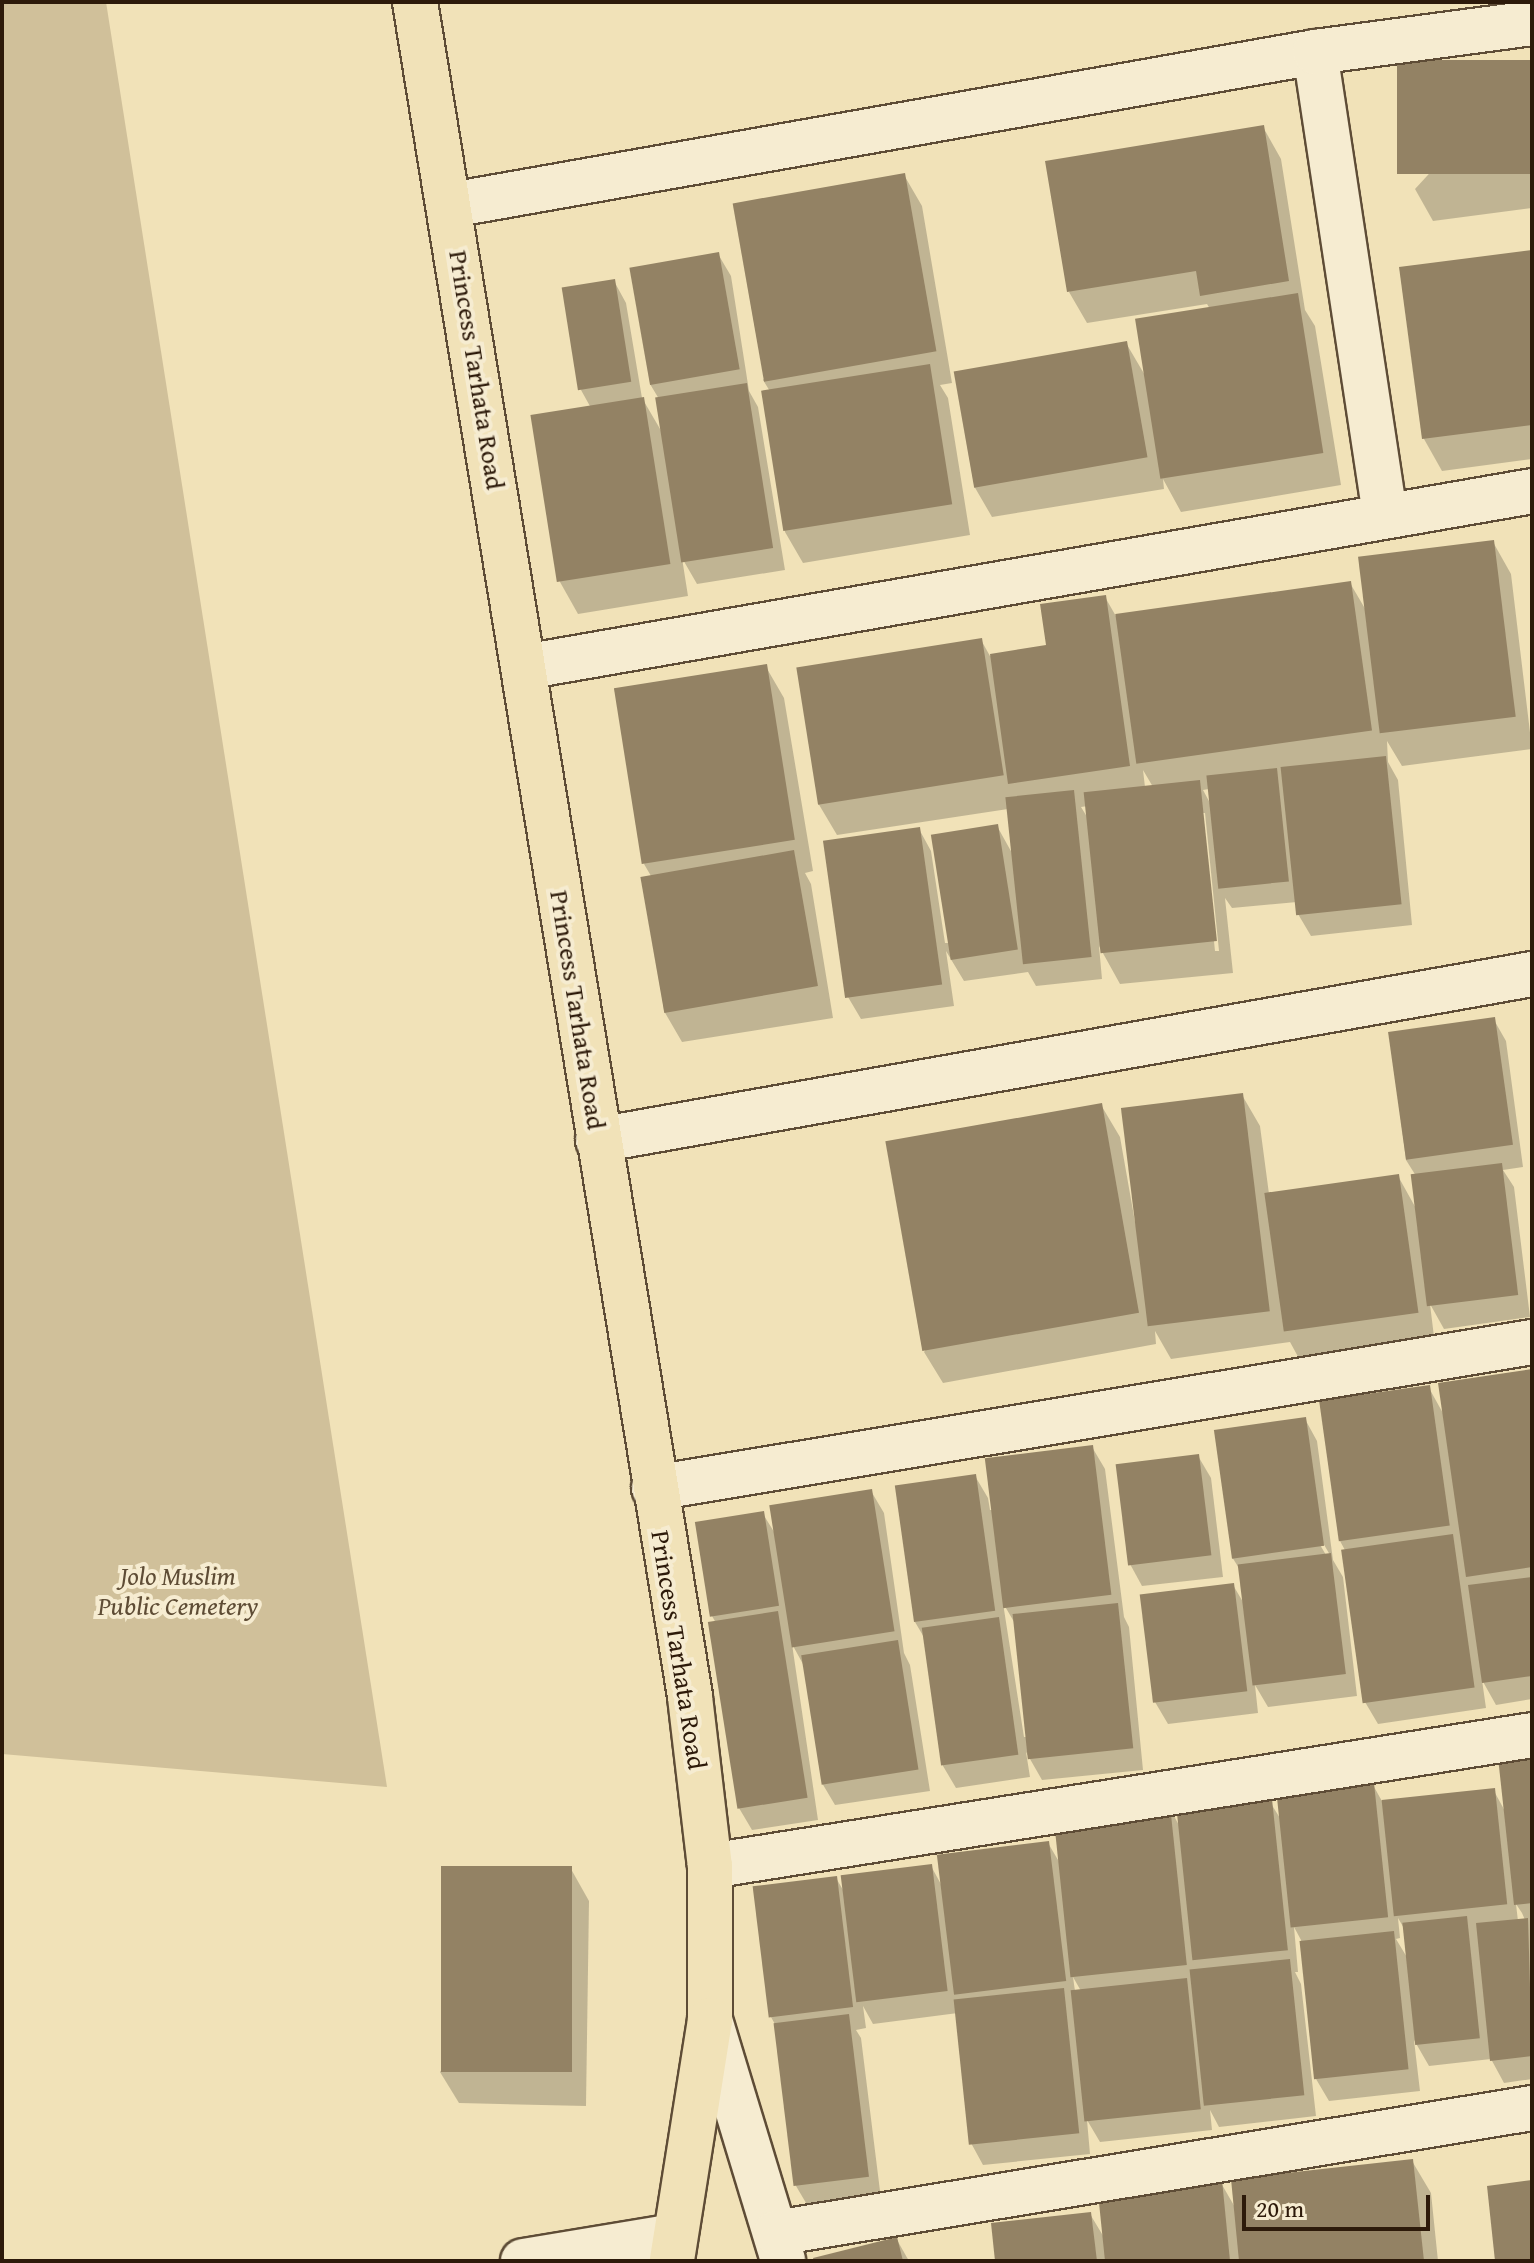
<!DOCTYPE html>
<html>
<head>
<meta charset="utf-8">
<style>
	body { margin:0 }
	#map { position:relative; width:1534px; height:2263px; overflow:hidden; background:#f1e2b8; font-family:"Gentium Book Plus",serif }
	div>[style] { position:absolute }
	.green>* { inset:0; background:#d0c09a }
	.shadow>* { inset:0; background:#0003 }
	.building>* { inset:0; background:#938264; transform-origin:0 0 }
	.roads { filter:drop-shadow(2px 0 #5e4c36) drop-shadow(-2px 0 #5e4c36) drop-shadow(0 2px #5e4c36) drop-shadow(0 -2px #5e4c36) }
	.minor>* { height:44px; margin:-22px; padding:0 22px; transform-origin:22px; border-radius:22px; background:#f6ecd1 }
	.major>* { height:44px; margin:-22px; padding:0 22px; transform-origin:22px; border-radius:22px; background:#f1e2b8 }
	span { translate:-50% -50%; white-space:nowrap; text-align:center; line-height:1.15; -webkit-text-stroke:8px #f6ecd1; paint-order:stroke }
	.street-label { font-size:26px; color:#2d1a0a }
	.park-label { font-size:26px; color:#5e4c35; font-style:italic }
	.frame { position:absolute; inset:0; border:4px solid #2d1a0a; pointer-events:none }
	.scale { position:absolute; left:1242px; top:2195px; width:188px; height:36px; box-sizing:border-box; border:4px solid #2d1a0a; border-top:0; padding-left:10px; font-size:24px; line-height:28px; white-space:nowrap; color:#2d1a0a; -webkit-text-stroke:6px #f6ecd1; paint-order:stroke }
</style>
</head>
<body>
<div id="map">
	<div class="green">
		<i style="clip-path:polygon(2px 2px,106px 2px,387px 1787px,2px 1754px)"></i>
	</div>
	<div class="shadow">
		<i style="clip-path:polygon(1532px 62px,1532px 208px,1433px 221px,1415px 189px)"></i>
		<i style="clip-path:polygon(1263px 127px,1281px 159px,1305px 310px,1315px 326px,1341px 485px,1181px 512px,1163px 479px,1164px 489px,992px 517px,974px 486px,1126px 343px,1146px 377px,1210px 309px,1207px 304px,1087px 323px,1069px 292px)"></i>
		<i style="clip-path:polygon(904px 175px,922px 206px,952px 383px,940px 385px,948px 398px,970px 535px,803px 563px,785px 532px,771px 393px,763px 380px)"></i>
		<i style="clip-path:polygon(1532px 252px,1532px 459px,1442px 471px,1424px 439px,1401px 269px)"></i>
		<i style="clip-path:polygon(718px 254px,731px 276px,749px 391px,758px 407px,785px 570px,697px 584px,682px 558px,688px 596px,578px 614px,560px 582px,591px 408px,581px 390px,614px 281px,626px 303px,642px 398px,663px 434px,659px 399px,650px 384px)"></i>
		<i style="clip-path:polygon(evenodd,1493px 542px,1511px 574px,1532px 749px,1402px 766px,1387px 741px,1388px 762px,1398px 780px,1412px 925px,1311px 936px,1298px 914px,1297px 902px,1232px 908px,1225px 898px,1233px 973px,1120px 984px,1099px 946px,1102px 979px,1036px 986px,1028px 972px,964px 981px,946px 951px,954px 1006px,861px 1019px,848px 997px,919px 829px,931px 851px,945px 943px,949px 943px,997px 826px,1012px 853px,1008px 809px,837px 835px,818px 803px,981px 640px,990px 656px,1048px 647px,1105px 597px,1117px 618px,1350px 583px,1367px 612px,1493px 542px,1143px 770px,1153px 787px,1145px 787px,1143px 770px,1493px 542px,1209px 789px,1210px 803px,1203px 790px,1209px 789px,1493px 542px,1088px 806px,1089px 820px,1081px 807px,1088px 806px,1493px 542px,1201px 813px,1205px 813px,1219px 951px,1215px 951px,1201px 813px)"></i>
		<i style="clip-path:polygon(766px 667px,784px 698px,813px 871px,805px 873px,811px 884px,833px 1018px,682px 1042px,664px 1011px,651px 876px,644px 864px)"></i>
		<i style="clip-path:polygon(1494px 1020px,1506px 1041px,1523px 1167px,1503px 1170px,1514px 1187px,1530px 1317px,1444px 1329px,1430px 1304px,1435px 1345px,1302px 1364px,1290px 1342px,1171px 1359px,1155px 1331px,1156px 1344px,943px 1383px,924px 1352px,1101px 1105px,1120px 1137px,1135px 1222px,1242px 1095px,1260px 1126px,1269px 1194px,1398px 1176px,1418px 1212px,1416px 1176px,1406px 1160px,1390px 1033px)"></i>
		<i style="clip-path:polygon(1532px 1371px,1532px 1699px,1496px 1705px,1482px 1680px,1486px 1708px,1378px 1724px,1365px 1702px,1346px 1552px,1340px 1541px,1429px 1388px,1444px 1415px)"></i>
		<i style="clip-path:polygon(evenodd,1305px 1419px,1317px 1441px,1333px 1560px,1343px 1577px,1357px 1696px,1268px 1707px,1255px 1685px,1258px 1713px,1168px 1724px,1155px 1702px,1233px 1585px,1246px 1607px,1242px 1573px,1232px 1557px,1305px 1419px,1319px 1536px,1330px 1555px,1326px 1555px,1316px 1538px,1319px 1536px)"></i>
		<i style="clip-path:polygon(evenodd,1092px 1447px,1105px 1469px,1124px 1617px,1129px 1627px,1143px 1770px,1042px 1780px,1026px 1752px,1030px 1777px,956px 1788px,943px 1766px,925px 1639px,915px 1622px,975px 1476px,988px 1498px,990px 1510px,994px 1510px,1092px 1447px,1003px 1603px,1017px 1627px,1028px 1737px,1024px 1737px,1003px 1603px)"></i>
		<i style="clip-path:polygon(1198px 1456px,1211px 1478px,1223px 1577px,1142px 1586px,1130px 1564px)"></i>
		<i style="clip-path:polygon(871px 1491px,884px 1513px,904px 1653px,910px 1665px,930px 1791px,835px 1805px,822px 1783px,804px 1666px,792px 1644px,818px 1820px,752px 1830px,739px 1808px,716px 1623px,712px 1616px,763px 1514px,776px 1535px)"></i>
		<i style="clip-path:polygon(evenodd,1532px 1747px,1532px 2079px,1504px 2083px,1491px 2059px,1429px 2066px,1414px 2040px,1420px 2091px,1329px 2101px,1316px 2079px,1301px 1940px,1294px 1927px,1298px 1972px,1295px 1972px,1301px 1984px,1316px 2116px,1219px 2127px,1210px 2110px,1212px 2130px,1100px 2142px,1087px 2120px,1090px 2154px,983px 2165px,971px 2143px,958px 2013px,873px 2024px,863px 2006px,866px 2028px,856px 2030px,861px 2038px,881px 2199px,809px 2208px,796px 2186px,777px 2028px,771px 2017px,836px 1878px,846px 1895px,931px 1866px,942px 1886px,1048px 1843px,1061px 1865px,1169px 1807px,1180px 1827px,1270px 1802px,1283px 1823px,1373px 1785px,1383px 1803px,1494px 1791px,1506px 1813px,1532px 1747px,1516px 1904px,1522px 1913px,1525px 1920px,1518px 1921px,1516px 1904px,1532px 1747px,1398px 1918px,1405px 1930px,1408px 1959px,1396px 1939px,1400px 1938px,1398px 1918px,1532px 1747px,1073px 1977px,1081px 1991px,1075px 1991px,1073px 1977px)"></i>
		<i style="clip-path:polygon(571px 1869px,589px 1901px,586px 2106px,459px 2103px,440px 2072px)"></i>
		<i style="clip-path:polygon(1412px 2161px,1431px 2193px,1438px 2261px,997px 2261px,1090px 2214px,1105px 2239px,1221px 2183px,1236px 2209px)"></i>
		<i style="clip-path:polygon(897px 2240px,909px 2261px,816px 2261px)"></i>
	</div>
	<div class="building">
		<i style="left:1532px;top:60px;width:114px;height:135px;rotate:90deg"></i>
		<i style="clip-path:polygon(1264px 125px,1289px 281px,1200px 296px,1196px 271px,1067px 292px,1045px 161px)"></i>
		<i style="left:905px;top:173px;width:181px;height:175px;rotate:80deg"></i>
		<i style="clip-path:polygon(1532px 250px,1532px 425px,1422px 439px,1399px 267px)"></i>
		<i style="left:719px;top:252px;width:119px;height:91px;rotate:80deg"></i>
		<i style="left:615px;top:279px;width:104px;height:54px;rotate:81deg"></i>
		<i style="left:1298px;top:293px;width:162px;height:165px;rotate:81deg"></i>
		<i style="left:1127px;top:341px;width:118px;height:176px;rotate:80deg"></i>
		<i style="left:930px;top:364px;width:142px;height:171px;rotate:81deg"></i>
		<i style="left:747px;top:383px;width:167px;height:93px;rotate:81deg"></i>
		<i style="left:644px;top:397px;width:169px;height:115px;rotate:81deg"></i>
		<i style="left:1494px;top:540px;width:178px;height:137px;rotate:83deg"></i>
		<i style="left:1351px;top:581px;width:151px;height:238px;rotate:82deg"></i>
		<i style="clip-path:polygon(1106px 595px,1130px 766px,1008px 784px,990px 654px,1046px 645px,1040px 604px)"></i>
		<i style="left:982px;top:638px;width:139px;height:188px;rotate:81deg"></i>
		<i style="left:767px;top:664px;width:178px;height:155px;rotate:81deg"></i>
		<i style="left:1386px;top:756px;width:149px;height:106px;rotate:84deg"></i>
		<i style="left:1277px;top:768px;width:114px;height:71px;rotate:84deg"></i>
		<i style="left:1200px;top:780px;width:162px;height:117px;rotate:84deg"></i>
		<i style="left:1074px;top:790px;width:168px;height:69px;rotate:84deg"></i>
		<i style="left:998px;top:824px;width:127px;height:68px;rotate:81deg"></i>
		<i style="left:920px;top:827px;width:159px;height:98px;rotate:82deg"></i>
		<i style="left:794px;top:850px;width:138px;height:156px;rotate:80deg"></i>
		<i style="left:1495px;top:1017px;width:129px;height:108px;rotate:82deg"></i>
		<i style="left:1243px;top:1093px;width:220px;height:123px;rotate:83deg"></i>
		<i style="left:1102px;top:1103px;width:213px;height:220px;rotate:80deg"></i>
		<i style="left:1502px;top:1163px;width:133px;height:92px;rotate:83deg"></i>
		<i style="left:1399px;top:1174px;width:140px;height:136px;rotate:82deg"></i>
		<i style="clip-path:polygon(1532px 1369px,1532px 1567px,1466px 1577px,1438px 1383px)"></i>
		<i style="left:1430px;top:1385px;width:142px;height:112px;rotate:82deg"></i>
		<i style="left:1306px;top:1417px;width:130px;height:93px;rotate:82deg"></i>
		<i style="left:1093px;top:1445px;width:151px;height:109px;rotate:83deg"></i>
		<i style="left:1199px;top:1454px;width:102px;height:84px;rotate:83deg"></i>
		<i style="left:976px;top:1474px;width:138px;height:82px;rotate:82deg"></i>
		<i style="left:872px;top:1489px;width:144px;height:104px;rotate:81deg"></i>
		<i style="left:764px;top:1511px;width:96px;height:70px;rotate:81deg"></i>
		<i style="left:1453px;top:1534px;width:155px;height:113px;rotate:82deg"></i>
		<i style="left:1331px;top:1553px;width:122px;height:94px;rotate:83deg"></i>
		<i style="clip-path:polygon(1532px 1577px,1532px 1676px,1482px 1683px,1468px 1585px)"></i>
		<i style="left:1234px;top:1583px;width:109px;height:95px;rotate:83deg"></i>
		<i style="left:1118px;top:1603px;width:146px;height:106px;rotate:84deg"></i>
		<i style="left:778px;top:1611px;width:189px;height:71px;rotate:81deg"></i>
		<i style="left:999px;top:1617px;width:139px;height:78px;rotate:82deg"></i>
		<i style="left:898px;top:1640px;width:131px;height:98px;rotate:81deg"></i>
		<i style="clip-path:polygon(1532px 1745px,1532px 1903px,1514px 1905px,1497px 1748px)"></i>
		<i style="left:1374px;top:1783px;width:135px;height:98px;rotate:84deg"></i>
		<i style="left:1495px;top:1788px;width:117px;height:114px;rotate:84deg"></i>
		<i style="left:1272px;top:1799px;width:152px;height:96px;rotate:84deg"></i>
		<i style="left:1170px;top:1805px;width:161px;height:117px;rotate:84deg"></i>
		<i style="left:1049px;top:1841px;width:141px;height:113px;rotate:83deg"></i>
		<i style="left:932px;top:1864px;width:128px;height:92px;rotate:83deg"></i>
		<i style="left:441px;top:1866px;width:131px;height:206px"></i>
		<i style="left:837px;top:1876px;width:132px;height:85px;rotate:83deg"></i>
		<i style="left:1467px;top:1916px;width:123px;height:65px;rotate:84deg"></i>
		<i style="clip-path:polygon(1528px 1918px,1532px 2056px,1490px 2061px,1476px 1923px)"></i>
		<i style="left:1394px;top:1931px;width:139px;height:95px;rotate:84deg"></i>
		<i style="left:1290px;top:1959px;width:137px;height:101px;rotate:84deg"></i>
		<i style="left:1187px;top:1978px;width:132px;height:117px;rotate:84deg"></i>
		<i style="left:1064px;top:1988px;width:146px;height:111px;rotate:84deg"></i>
		<i style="left:849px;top:2014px;width:164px;height:76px;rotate:83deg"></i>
		<i style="clip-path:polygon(1413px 2159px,1424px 2261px,1239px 2261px,1231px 2179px)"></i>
		<i style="clip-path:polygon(1222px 2180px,1230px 2261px,1105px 2261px,1098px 2193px)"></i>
		<i style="clip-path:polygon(1532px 2180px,1532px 2261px,1495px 2261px,1487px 2186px)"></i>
		<i style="clip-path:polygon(1091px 2212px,1097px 2261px,995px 2261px,991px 2223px)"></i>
		<i style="clip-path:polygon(897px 2237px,903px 2261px,814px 2261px,813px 2258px)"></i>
	</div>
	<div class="roads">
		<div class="minor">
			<i style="left:1315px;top:52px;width:467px;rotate:81.4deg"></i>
			<i style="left:451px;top:205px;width:877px;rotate:-10.04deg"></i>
			<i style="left:1315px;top:52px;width:219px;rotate:-7.6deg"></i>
			<i style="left:524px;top:667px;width:1023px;rotate:-9.9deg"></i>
			<i style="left:598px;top:1140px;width:949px;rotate:-10.08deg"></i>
			<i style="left:654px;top:1488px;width:890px;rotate:-9.44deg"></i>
			<i style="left:710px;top:1866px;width:832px;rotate:-9.05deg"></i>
			<i style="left:710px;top:2020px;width:252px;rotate:73.1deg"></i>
			<i style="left:776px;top:2233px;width:766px;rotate:-9.39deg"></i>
			<i style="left:523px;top:2261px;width:153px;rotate:-9.4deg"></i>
		</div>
		<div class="major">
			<i style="left:415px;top:2px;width:1717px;rotate:80.78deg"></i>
			<i style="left:690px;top:1697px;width:170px;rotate:83.3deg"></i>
			<i style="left:710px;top:1866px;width:154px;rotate:90deg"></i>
			<i style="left:710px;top:2020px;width:244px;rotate:99deg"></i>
		</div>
	</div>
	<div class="street-label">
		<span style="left:477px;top:370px;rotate:81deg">Princess Tarhata Road</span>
		<span style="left:578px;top:1010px;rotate:81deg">Princess Tarhata Road</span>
		<span style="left:679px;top:1650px;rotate:81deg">Princess Tarhata Road</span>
	</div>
	<div class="park-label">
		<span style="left:178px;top:1591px">Jolo Muslim<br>Public Cemetery</span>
	</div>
	<div class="frame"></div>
	<div class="scale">20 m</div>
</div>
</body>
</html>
